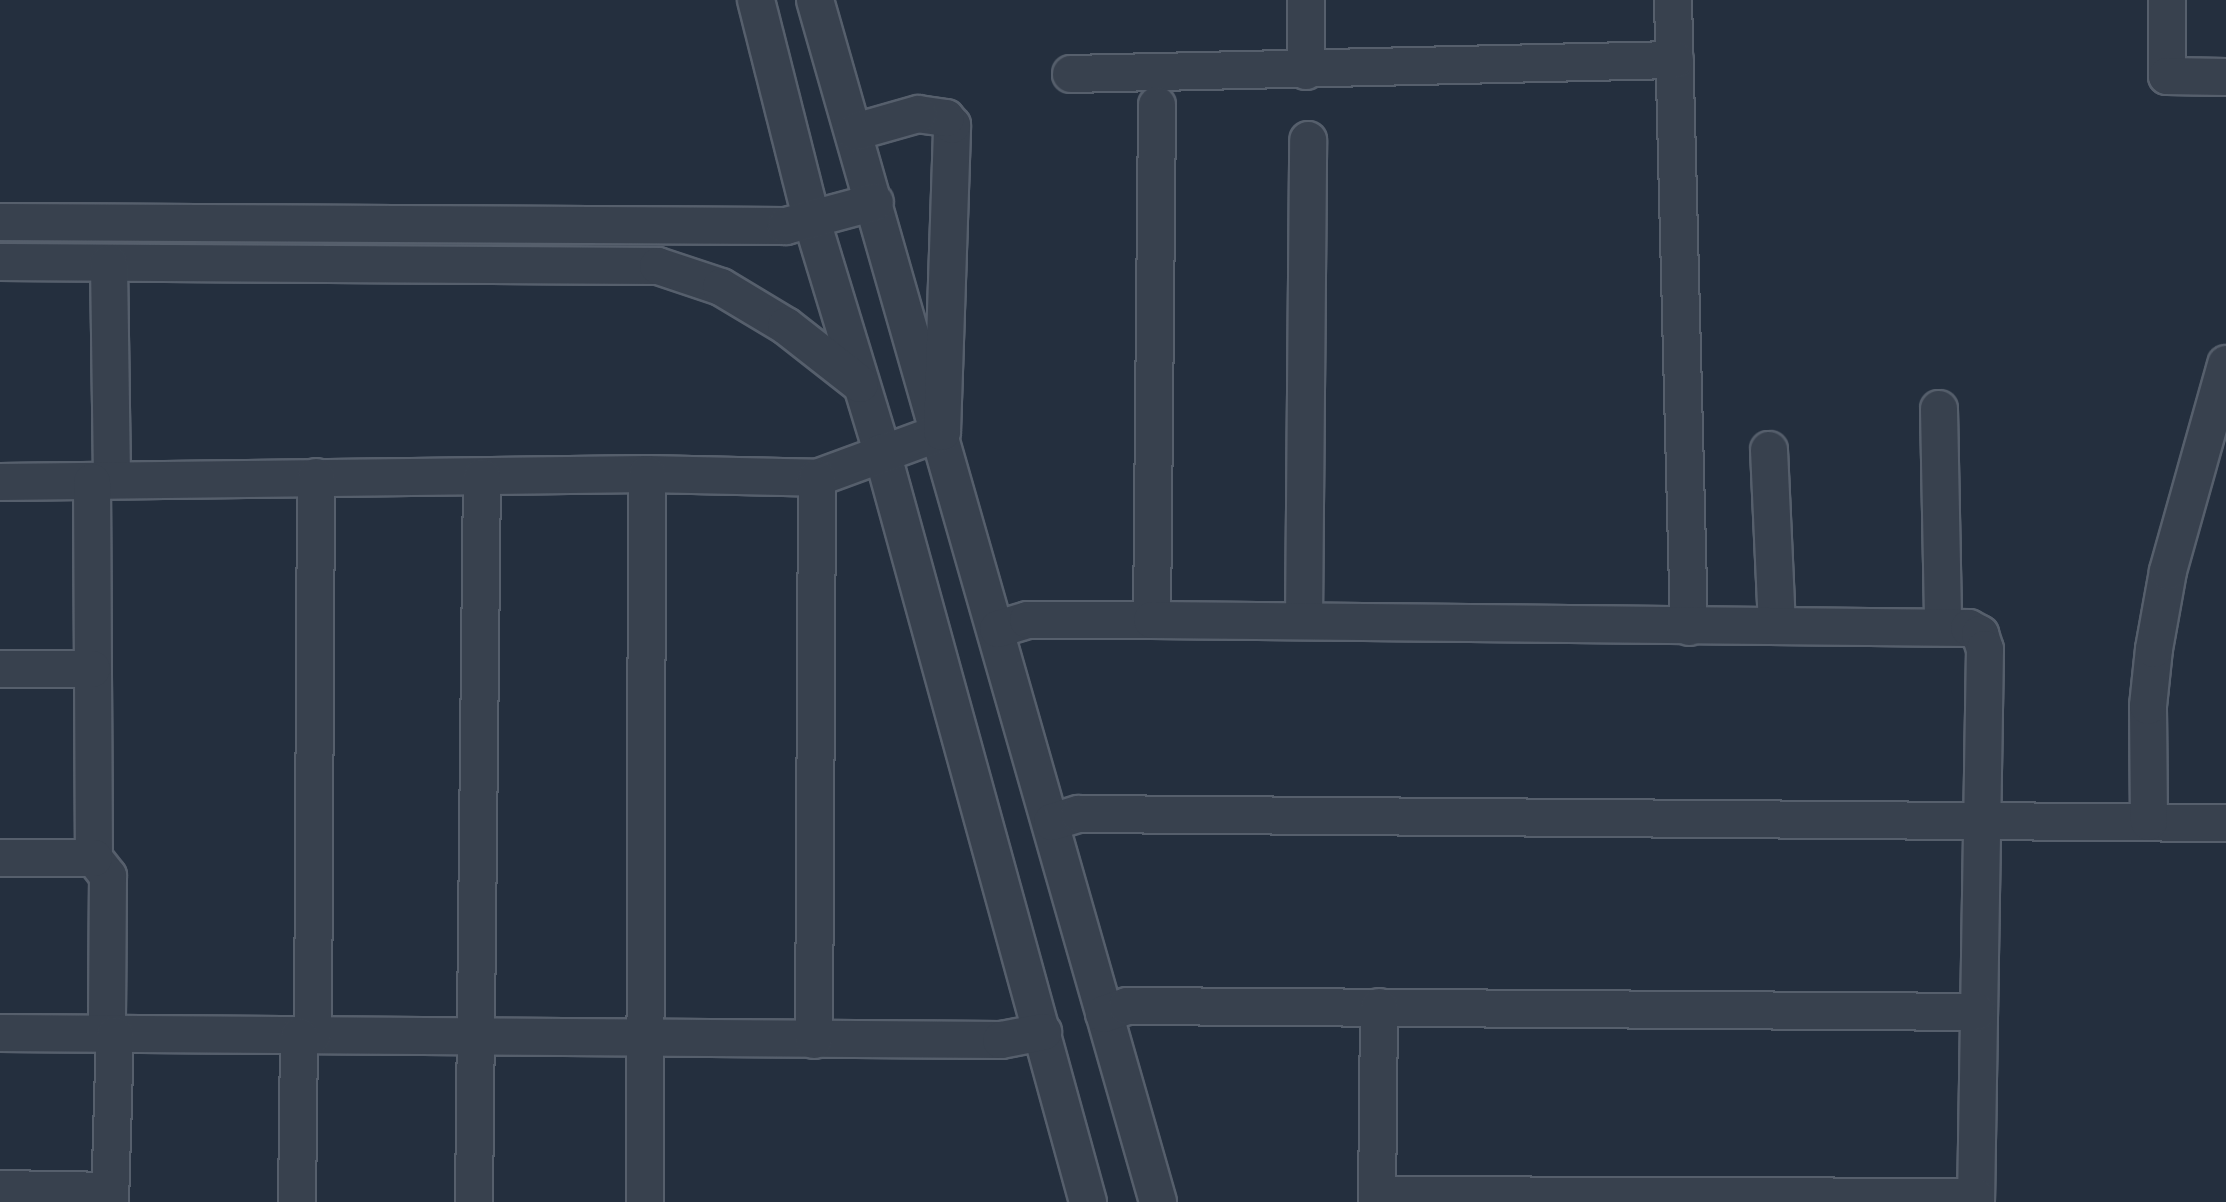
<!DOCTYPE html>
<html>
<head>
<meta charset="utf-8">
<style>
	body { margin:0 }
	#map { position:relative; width:2226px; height:1202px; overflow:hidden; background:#242f3e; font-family:Barlow,sans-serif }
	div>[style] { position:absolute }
	.roads { filter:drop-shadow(2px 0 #565f6c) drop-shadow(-2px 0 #565f6c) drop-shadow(0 2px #565f6c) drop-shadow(0 -2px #565f6c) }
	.minor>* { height:36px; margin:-18px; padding:0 18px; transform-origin:18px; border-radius:18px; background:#38414e }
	span { translate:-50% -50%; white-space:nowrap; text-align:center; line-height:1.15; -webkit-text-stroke:6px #1d2633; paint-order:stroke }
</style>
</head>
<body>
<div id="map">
	<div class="roads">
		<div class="minor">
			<i style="left:756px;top:0;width:228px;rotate:75.8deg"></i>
			<i style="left:812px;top:221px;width:241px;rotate:73.1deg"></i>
			<i style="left:882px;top:452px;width:778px;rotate:74.64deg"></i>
			<i style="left:815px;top:0;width:1250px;rotate:74.07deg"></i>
			<i style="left:1673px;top:0;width:627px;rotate:88.54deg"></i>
			<i style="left:2167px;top:0;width:76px;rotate:90deg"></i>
			<i style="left:2167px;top:76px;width:59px;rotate:1deg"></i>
			<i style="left:1306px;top:71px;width:71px;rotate:-90deg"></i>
			<i style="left:1071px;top:74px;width:604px;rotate:-1.33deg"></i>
			<i style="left:0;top:222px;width:786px;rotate:0.29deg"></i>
			<i style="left:786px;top:226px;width:92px;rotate:-15.1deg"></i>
			<i style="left:0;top:262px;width:658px;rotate:0.35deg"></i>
			<i style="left:658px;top:266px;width:66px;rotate:18.4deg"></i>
			<i style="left:721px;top:287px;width:76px;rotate:31deg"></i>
			<i style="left:786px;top:326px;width:94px;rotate:38.1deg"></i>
			<i style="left:109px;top:263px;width:214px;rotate:89.2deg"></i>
			<i style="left:1939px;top:409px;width:218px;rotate:88.9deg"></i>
			<i style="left:1769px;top:450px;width:175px;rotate:87.4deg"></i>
			<i style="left:0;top:482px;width:647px;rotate:-0.71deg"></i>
			<i style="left:647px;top:474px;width:170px;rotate:1.3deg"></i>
			<i style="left:817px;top:478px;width:133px;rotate:-20.2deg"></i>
			<i style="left:942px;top:432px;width:307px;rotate:-88.1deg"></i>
			<i style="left:952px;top:125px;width:9px;rotate:-131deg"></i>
			<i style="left:946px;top:118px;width:28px;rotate:-172deg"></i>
			<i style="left:918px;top:114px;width:66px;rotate:164.1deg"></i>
			<i style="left:92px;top:482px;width:376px;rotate:89.7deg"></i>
			<i style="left:94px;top:858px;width:23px;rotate:52deg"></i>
			<i style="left:108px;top:876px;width:158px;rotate:90.4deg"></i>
			<i style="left:1152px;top:620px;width:515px;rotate:-89.44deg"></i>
			<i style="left:1304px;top:621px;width:481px;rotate:-89.5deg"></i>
			<i style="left:998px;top:629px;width:31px;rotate:-17deg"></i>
			<i style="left:1028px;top:620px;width:124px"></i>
			<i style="left:1152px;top:620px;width:817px;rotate:0.56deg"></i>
			<i style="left:1969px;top:628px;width:13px;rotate:29deg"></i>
			<i style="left:1980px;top:634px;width:16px;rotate:72deg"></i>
			<i style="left:1985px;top:649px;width:553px;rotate:90.93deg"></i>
			<i style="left:0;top:669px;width:92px"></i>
			<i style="left:1052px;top:822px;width:28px;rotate:-17deg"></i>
			<i style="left:1079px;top:814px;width:1147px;rotate:0.45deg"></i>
			<i style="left:2149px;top:822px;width:116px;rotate:-90.5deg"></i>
			<i style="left:2148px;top:706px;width:57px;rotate:-84deg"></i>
			<i style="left:2154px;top:649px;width:79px;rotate:-79.8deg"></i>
			<i style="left:2168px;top:571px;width:215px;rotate:-74.3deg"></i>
			<i style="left:0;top:858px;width:94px"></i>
			<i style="left:1104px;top:1014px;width:24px;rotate:-19deg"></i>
			<i style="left:1127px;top:1006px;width:850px;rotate:0.4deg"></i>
			<i style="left:0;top:1033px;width:1001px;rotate:0.4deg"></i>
			<i style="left:1001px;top:1040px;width:43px;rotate:-10.8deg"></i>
			<i style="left:313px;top:1035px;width:558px;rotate:-89.69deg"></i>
			<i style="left:814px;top:1040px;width:562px;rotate:-89.69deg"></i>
			<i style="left:0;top:1189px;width:110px;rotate:1deg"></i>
			<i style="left:1378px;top:1195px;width:598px;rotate:0.19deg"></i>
			<i style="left:110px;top:1202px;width:167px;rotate:-88.3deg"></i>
			<i style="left:297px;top:1202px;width:166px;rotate:-89.3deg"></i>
			<i style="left:474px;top:1202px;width:725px;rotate:-89.37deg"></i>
			<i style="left:645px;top:1202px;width:728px;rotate:-89.84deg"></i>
			<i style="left:1377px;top:1202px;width:195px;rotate:-89.4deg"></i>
		</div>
	</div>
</div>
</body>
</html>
